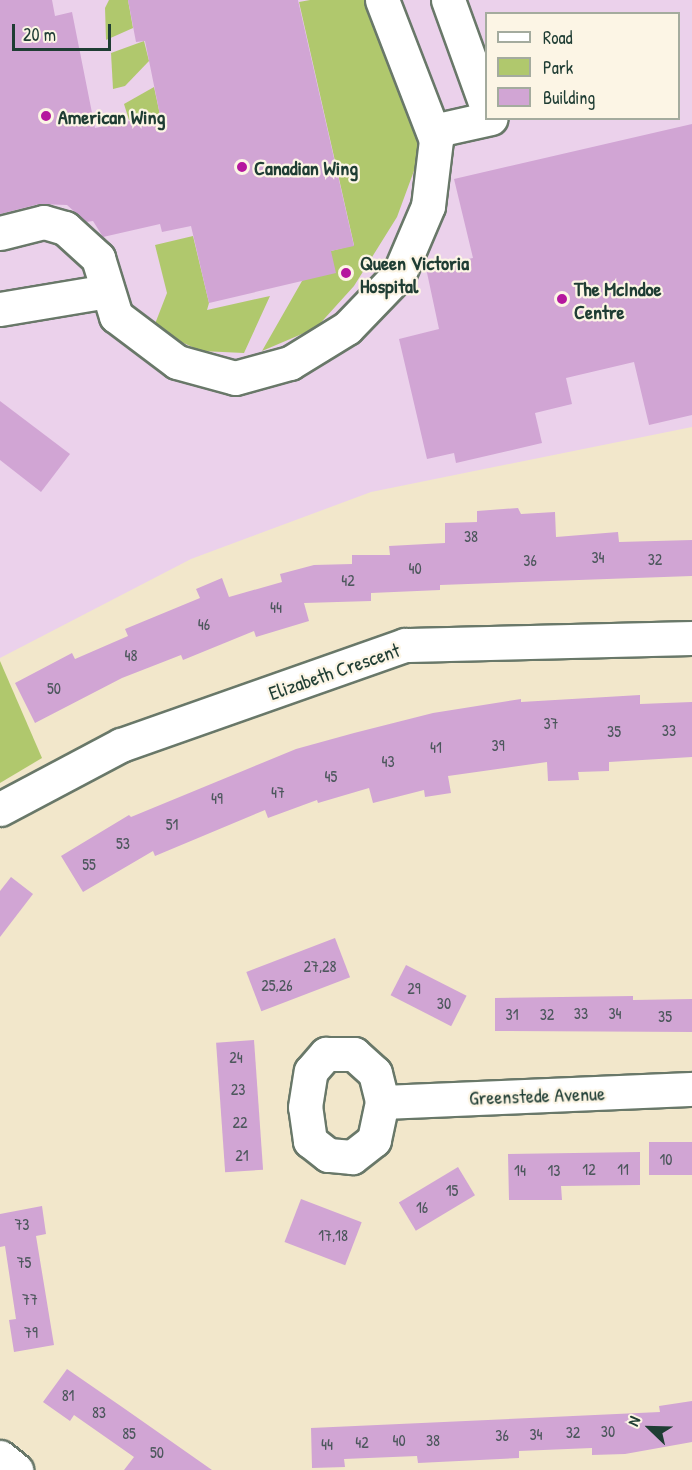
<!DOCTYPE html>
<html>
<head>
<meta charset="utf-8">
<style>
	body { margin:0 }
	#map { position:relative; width:692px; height:1470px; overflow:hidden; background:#f2e7cb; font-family:"Patrick Hand",sans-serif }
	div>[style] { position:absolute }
	.built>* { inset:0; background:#ebd1eb }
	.green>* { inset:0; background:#b0c86d }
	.building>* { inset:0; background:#d1a5d4; transform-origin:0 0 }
	.roads { filter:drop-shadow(2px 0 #697869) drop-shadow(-2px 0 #697869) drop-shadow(0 2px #697869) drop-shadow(0 -2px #697869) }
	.minor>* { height:33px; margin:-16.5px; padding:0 16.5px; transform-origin:16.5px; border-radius:16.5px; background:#fff }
	.dots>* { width:16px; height:16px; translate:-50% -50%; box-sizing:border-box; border:3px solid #fcf5e5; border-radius:50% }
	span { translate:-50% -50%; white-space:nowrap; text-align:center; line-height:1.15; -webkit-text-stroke:4.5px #fcf5e5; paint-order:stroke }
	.number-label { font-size:16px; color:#4c575c }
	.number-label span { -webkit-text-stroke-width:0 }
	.poi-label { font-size:20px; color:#1f3d34; font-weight:700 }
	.left { translate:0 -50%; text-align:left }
	.street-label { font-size:20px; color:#1f3d34 }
	.legend { position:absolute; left:485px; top:12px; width:195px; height:108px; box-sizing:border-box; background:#fcf5e5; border:2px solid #a4ab9e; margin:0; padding:8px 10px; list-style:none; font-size:18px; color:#1f3d34 }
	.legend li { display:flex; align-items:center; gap:12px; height:30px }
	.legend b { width:30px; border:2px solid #a4ab9e }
	.north { position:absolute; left:620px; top:1398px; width:60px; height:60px; -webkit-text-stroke:4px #fcf5e5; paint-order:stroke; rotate:293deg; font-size:16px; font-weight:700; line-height:24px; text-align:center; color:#1f3d34 }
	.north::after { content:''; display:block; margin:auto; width:21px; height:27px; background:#1f3d34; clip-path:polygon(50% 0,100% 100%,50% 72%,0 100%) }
	.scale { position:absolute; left:12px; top:24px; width:99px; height:27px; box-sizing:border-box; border:3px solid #1f3d34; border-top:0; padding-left:8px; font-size:18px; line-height:21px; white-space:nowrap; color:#1f3d34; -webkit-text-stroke:4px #fcf5e5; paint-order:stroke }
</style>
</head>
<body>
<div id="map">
	<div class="built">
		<i style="clip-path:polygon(evenodd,0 0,692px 0,692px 427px,371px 492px,191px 559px,0 658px,0 0,486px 14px,678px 14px,678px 118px,486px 118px,486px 14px)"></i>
	</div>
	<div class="green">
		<i style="clip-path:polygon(109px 0,128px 0,133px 28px,106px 40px,105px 8px)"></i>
		<i style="clip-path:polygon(310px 0,370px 0,422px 149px,397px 217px,354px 286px,316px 328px,262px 351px,302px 281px,331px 251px,354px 245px,299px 2px)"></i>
		<i style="clip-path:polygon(144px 41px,149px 61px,125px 86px,113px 89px,111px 53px)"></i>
		<i style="clip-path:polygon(154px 87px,160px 115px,129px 120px,124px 104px)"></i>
		<i style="clip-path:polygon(193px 236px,209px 303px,207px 310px,270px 296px,244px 353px,201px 351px,153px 329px,167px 293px,155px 245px)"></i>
		<i style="clip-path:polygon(0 661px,42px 758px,0 783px)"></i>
	</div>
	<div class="building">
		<i style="clip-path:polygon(0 0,52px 0,55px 16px,72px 12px,95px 128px,160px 115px,145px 41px,136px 42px,128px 0,298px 0,354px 246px,331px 251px,336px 273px,209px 303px,191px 226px,162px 232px,160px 224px,103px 237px,93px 221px,86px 222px,67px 205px,39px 204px,0 214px)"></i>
		<i style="clip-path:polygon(692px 124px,692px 415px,649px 425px,634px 362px,566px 378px,572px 404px,535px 413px,542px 443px,456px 463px,454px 453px,427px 459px,399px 339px,439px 329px,426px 268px,473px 258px,454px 179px)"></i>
		<i style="clip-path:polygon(0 401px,70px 454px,41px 492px,0 460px)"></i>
		<i style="clip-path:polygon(518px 508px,521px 514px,555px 512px,556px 537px,618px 532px,619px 542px,692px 540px,692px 576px,440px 585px,440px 590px,371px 593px,371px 601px,304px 603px,309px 621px,256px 637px,254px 631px,183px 660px,181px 655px,122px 678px,35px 723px,15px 683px,72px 653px,75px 659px,128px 636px,125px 629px,200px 598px,196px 589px,222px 578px,229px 597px,282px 582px,280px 574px,314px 565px,352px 564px,352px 555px,390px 555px,389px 546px,445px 543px,445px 523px,477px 522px,477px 511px)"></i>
		<i style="clip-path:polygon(640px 695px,640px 704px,692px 702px,692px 757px,609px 762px,609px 771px,578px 772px,579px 780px,548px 781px,547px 762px,448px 776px,451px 793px,425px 797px,424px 790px,373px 803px,369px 788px,318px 803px,317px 800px,268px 818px,265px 810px,155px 856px,153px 851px,83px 892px,61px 856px,129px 815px,131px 817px,296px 749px,354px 733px,433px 713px,521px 699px,521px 702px)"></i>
		<i style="clip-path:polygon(11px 877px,33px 894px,0 937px,0 891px)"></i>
		<i style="left:335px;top:938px;width:42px;height:95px;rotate:69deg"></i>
		<i style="left:406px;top:965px;width:68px;height:34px;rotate:27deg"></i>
		<i style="clip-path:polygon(633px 996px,633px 1000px,692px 999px,692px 1032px,495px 1031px,495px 998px)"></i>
		<i style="left:254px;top:1040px;width:130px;height:38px;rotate:86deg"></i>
		<i style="left:692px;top:1142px;width:33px;height:43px;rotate:90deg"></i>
		<i style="clip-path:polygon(640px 1152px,640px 1185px,561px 1186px,562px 1200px,509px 1200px,508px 1154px)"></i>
		<i style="left:458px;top:1167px;width:33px;height:69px;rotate:59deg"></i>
		<i style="left:301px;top:1199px;width:65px;height:46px;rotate:21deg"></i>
		<i style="clip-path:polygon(42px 1206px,46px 1234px,36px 1236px,54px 1345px,14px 1352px,9px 1320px,16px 1319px,5px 1246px,0 1247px,0 1214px)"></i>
		<i style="clip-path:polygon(67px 1369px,125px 1409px,212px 1470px,124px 1470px,134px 1457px,74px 1415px,70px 1421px,43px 1402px)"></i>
		<i style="clip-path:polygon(692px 1401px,692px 1442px,625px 1454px,592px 1455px,592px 1448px,519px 1451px,519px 1458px,418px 1463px,417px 1456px,344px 1459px,345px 1467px,312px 1468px,311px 1428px,660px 1412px,659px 1406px)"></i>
	</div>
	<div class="roads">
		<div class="minor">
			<i style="left:448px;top:0;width:112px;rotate:70.1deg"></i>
			<i style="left:433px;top:131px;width:59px;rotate:-12.6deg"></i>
			<i style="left:0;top:233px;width:45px;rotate:-14deg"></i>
			<i style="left:44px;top:222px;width:22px;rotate:16deg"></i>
			<i style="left:65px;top:228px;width:45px;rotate:42.3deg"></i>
			<i style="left:98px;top:258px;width:61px;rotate:72.8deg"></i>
			<i style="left:116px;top:316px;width:76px;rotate:37deg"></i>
			<i style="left:177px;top:362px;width:60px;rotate:15.4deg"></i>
			<i style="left:235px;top:378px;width:57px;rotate:-15.3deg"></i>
			<i style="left:290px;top:363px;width:67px;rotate:-31.6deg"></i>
			<i style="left:347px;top:328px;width:75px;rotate:-46.1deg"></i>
			<i style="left:399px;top:274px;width:74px;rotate:-66.9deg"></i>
			<i style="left:428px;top:206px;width:66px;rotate:-83.1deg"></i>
			<i style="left:436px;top:140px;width:150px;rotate:-111.1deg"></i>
			<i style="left:0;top:309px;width:109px;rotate:-9.5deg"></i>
			<i style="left:0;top:809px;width:137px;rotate:-27.9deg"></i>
			<i style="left:121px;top:745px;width:301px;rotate:-19.4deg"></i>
			<i style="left:405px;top:645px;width:287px;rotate:-1.4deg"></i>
			<i style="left:326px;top:1054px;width:28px"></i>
			<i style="left:354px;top:1054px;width:28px;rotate:42deg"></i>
			<i style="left:375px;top:1073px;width:30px;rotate:76deg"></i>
			<i style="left:382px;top:1102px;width:39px;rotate:102deg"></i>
			<i style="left:374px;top:1140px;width:28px;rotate:142deg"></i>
			<i style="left:352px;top:1157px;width:24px;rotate:-175deg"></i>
			<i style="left:328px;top:1155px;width:23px;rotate:-142deg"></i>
			<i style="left:310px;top:1141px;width:34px;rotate:-98deg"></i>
			<i style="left:305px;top:1107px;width:36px;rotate:-81deg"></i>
			<i style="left:311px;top:1071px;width:23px;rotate:-49deg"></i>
			<i style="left:382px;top:1102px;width:310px;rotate:-2.4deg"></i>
			<i style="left:0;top:1457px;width:21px;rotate:39deg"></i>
		</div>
	</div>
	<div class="dots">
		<i style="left:46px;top:116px;background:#b5179e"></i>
		<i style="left:242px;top:167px;background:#b5179e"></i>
		<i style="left:346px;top:273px;background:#b5179e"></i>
		<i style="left:562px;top:299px;background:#b5179e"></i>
	</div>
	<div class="number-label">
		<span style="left:471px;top:536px">38</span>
		<span style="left:598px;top:557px">34</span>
		<span style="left:655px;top:559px">32</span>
		<span style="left:530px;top:560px">36</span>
		<span style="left:415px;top:568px">40</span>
		<span style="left:348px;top:580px">42</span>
		<span style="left:276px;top:607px">44</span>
		<span style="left:204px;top:624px">46</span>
		<span style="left:131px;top:655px">48</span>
		<span style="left:54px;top:688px">50</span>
		<span style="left:551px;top:723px">37</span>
		<span style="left:669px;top:730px">33</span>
		<span style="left:614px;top:731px">35</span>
		<span style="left:498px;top:745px">39</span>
		<span style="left:436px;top:747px">41</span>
		<span style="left:388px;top:761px">43</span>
		<span style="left:331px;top:776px">45</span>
		<span style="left:278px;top:792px">47</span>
		<span style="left:217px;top:798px">49</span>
		<span style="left:172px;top:824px">51</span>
		<span style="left:123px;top:843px">53</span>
		<span style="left:89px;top:864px">55</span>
		<span style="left:320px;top:966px">27,28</span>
		<span style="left:277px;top:985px">25,26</span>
		<span style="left:414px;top:988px">29</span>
		<span style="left:444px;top:1003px">30</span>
		<span style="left:581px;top:1013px">33</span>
		<span style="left:615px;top:1013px">34</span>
		<span style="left:512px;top:1014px">31</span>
		<span style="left:547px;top:1014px">32</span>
		<span style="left:665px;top:1016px">35</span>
		<span style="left:236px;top:1057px">24</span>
		<span style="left:238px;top:1089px">23</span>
		<span style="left:240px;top:1122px">22</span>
		<span style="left:242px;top:1155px">21</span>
		<span style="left:666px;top:1159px">10</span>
		<span style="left:589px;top:1169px">12</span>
		<span style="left:623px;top:1169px">11</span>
		<span style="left:520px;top:1170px">14</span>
		<span style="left:554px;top:1170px">13</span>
		<span style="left:452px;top:1190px">15</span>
		<span style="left:422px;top:1207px">16</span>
		<span style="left:22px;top:1224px">73</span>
		<span style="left:333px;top:1235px">17,18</span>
		<span style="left:24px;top:1262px">75</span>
		<span style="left:30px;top:1299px">77</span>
		<span style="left:31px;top:1332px">79</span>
		<span style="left:68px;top:1395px">81</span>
		<span style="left:99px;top:1412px">83</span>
		<span style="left:608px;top:1431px">30</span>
		<span style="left:573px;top:1432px">32</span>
		<span style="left:129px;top:1433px">85</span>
		<span style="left:536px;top:1434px">34</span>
		<span style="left:502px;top:1435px">36</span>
		<span style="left:399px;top:1440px">40</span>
		<span style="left:433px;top:1440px">38</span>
		<span style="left:362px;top:1442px">42</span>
		<span style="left:327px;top:1444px">44</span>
		<span style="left:157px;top:1452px">50</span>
	</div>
	<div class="poi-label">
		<span class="left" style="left:58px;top:116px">American Wing</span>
		<span class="left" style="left:254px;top:167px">Canadian Wing</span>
		<span class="left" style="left:360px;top:274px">Queen Victoria<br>Hospital</span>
		<span class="left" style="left:574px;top:300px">The McIndoe<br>Centre</span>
	</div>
	<div class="street-label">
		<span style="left:334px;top:671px;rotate:-19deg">Elizabeth Crescent</span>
		<span style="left:537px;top:1095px;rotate:-2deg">Greenstede Avenue</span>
	</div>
	<ul class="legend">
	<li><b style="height:8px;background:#fff"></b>Road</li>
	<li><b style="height:16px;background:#b0c86d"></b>Park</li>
	<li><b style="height:16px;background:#d1a5d4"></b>Building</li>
	</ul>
	<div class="north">N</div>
	<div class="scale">20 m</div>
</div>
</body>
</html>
